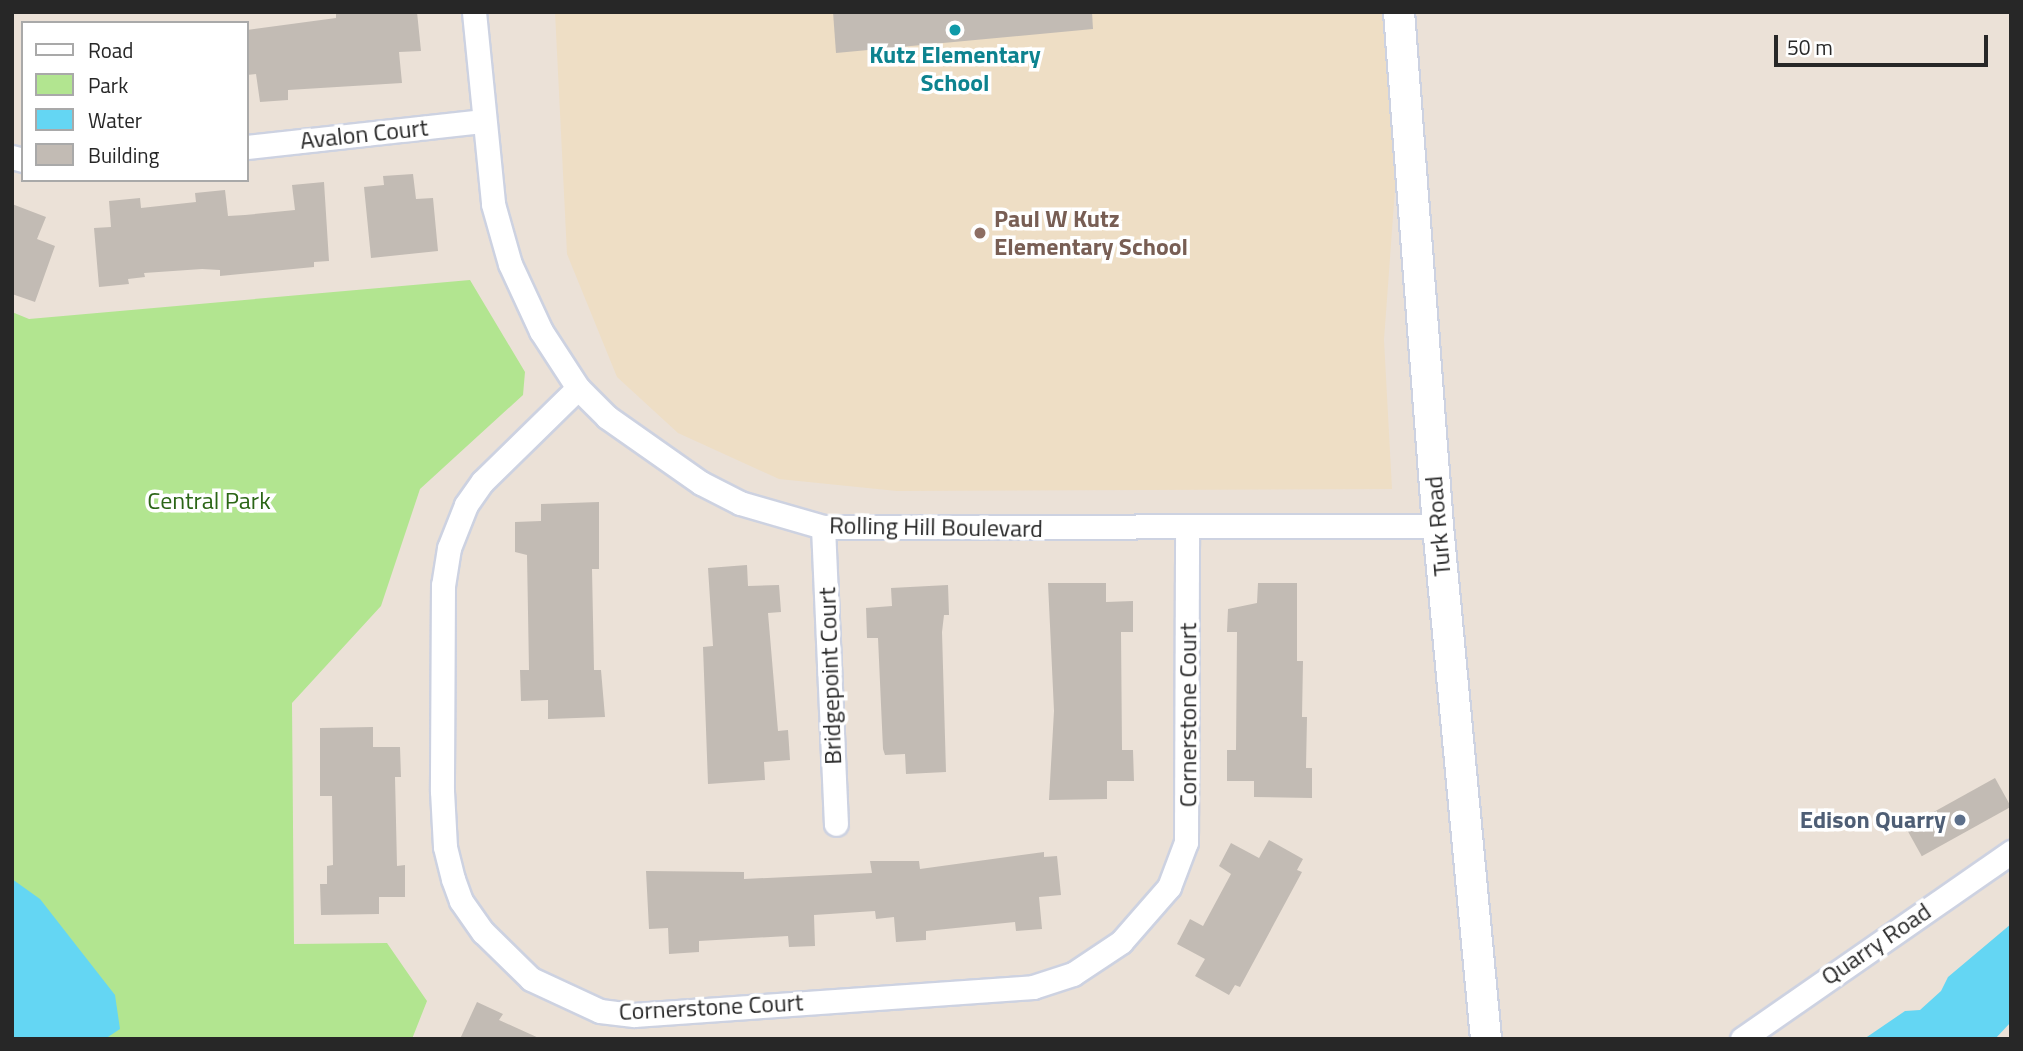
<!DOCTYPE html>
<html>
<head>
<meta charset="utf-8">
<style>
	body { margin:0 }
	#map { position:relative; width:2023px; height:1051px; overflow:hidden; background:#ebe1d7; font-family:"Titillium Web",sans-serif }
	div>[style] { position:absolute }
	.education>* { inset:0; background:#eedec5 }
	.green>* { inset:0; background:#b2e590 }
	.water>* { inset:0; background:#64d6f3 }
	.building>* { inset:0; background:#c2bbb4; transform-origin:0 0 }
	.roads { filter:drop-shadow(2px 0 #cdd2e1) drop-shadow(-2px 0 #cdd2e1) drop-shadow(0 2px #cdd2e1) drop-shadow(0 -2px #cdd2e1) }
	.minor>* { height:23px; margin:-11.5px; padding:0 11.5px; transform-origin:11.5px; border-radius:11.5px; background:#fff }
	.tertiary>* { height:30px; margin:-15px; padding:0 15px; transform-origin:15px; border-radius:15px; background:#fff }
	.dots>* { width:19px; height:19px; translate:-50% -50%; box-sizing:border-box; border:4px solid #fff; border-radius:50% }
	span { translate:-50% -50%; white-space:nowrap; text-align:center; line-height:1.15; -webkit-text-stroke:7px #fff; paint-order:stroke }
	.culture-label { font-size:24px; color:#0d838f; font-weight:700 }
	.street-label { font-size:24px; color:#272727 }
	.education-label { font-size:24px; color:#785e54; font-weight:700 }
	.left { translate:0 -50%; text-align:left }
	.park-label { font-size:24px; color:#2b6516 }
	.service-label { font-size:24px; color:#4e5e75; font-weight:700 }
	.right { translate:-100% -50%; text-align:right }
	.frame { position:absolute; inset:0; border:14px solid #272727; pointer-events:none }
	.legend { position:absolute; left:21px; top:21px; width:228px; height:161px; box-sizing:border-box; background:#fff; border:2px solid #a9a9a9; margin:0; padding:9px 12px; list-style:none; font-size:21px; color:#272727 }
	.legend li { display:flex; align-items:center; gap:14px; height:35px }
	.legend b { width:35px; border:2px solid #a9a9a9 }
	.scale { position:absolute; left:1774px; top:35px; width:214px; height:32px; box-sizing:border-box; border:4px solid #272727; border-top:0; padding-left:9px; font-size:21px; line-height:24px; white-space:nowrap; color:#272727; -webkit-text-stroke:5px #fff; paint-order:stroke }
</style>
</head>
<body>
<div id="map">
	<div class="education">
		<i style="clip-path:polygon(555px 12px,1387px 12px,1397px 162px,1384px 340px,1392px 489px,897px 491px,779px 479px,678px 433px,617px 377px,567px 254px)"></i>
	</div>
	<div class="green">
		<i style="clip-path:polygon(470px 280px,525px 372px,523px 395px,420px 489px,381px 606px,292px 703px,294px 944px,387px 943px,427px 1001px,412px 1039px,12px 1039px,12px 312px,29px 319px)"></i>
	</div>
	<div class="water">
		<i style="clip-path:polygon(12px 879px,40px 899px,115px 995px,120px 1029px,105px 1039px,12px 1039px)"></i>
		<i style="clip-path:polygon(2011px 924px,2011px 1022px,1995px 1039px,1864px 1039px,1905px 1011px,1920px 1010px,1941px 991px,1948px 977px)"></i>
	</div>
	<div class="building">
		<i style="clip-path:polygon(336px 12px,417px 12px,421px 51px,399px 52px,402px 83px,288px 90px,288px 100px,260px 102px,256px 74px,247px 75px,247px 30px,336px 18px)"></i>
		<i style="clip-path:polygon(833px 12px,1092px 12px,1093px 29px,836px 53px)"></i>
		<i style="clip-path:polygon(413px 174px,416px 199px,433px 198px,438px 251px,371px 258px,364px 187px,384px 185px,383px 176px)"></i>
		<i style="clip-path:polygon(324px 182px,329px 261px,314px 262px,314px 267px,220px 276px,220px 270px,202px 269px,144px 273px,145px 277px,128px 279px,129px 284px,99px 287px,94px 228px,111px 227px,109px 201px,140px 198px,141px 208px,196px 202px,195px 193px,225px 190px,228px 216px,245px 215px,295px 210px,292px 185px)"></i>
		<i style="clip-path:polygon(12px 204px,46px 217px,37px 239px,55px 246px,35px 302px,12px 294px)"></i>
		<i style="clip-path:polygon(599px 502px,599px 569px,592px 569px,594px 670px,601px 670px,605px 717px,548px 719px,548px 700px,521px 701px,520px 670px,529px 670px,527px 555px,515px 552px,515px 522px,541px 521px,541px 504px)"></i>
		<i style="clip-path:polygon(747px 565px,748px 586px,779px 585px,781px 612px,768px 613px,778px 731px,788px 730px,790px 760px,764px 762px,765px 780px,708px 784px,703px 647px,713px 646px,708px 568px)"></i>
		<i style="clip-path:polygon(1048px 583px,1106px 583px,1106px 602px,1133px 601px,1133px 632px,1121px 632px,1122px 750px,1133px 750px,1134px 781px,1107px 781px,1107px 799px,1049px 800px,1054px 711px)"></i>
		<i style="clip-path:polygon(1258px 583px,1297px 583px,1297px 661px,1303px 661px,1302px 717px,1307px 717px,1306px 768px,1312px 768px,1312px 798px,1254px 797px,1254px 781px,1227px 781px,1227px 750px,1236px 750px,1237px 632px,1227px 632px,1228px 609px,1257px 603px)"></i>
		<i style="clip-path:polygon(948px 585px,949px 615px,944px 615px,942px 632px,946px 772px,906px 774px,905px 754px,885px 755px,883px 749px,878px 638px,867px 638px,866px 608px,892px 606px,891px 588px)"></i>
		<i style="clip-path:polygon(373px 727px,373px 747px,400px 747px,401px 777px,395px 777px,397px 866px,405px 865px,405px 897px,379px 897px,379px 914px,321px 915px,320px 884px,327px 884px,327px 866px,333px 865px,332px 796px,320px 796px,320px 728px)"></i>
		<i style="left:1995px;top:778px;width:33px;height:102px;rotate:61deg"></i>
		<i style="clip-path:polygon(1269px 840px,1303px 859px,1297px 870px,1302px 872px,1240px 987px,1235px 985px,1229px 995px,1195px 976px,1205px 959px,1177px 944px,1190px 919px,1203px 926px,1231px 874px,1219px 866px,1231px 843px,1259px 858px)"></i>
		<i style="clip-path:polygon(1044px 852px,1044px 857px,1057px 856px,1061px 895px,1039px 897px,1042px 929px,1016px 931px,1015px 922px,926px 931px,926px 940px,896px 942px,894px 917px,876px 919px,875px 911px,814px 915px,815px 946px,789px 947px,788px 936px,699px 941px,699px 952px,669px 954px,668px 928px,649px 929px,646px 871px,744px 872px,744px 879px,872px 873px,870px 861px,919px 861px,920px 869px)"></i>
		<i style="clip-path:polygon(477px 1002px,503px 1014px,499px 1020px,541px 1039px,460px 1039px)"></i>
	</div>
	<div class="roads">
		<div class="minor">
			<i style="left:474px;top:12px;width:193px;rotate:84.3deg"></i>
			<i style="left:493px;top:204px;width:62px;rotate:74.2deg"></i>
			<i style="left:510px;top:264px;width:74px;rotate:65.2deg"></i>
			<i style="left:541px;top:331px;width:68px;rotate:57deg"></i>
			<i style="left:578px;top:388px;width:41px;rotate:45deg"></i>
			<i style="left:607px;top:417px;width:115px;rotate:35.1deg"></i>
			<i style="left:701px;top:483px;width:44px;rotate:27.1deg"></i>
			<i style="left:740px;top:503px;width:86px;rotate:16.1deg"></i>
			<i style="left:823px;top:527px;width:615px;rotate:-0.09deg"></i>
			<i style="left:247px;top:147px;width:236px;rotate:-6.3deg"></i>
			<i style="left:12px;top:157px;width:11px;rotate:15deg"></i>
			<i style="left:578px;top:388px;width:134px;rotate:135.6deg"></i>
			<i style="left:482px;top:482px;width:28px;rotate:125deg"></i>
			<i style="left:466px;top:505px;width:46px;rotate:111.6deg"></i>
			<i style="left:449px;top:548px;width:37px;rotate:99deg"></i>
			<i style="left:443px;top:585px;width:206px;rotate:90.3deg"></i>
			<i style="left:442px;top:791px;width:56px;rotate:86.9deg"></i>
			<i style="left:445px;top:847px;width:33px;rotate:76deg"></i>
			<i style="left:453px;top:879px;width:23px;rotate:70deg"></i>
			<i style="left:461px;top:901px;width:38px;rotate:55deg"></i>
			<i style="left:483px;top:932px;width:67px;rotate:44.4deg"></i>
			<i style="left:531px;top:979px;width:76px;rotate:24.9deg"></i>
			<i style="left:600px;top:1011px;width:34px;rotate:7deg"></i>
			<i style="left:634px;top:1015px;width:400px;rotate:-4deg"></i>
			<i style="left:1033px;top:987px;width:42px;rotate:-18deg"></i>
			<i style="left:1073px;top:974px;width:58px;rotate:-33.7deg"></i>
			<i style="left:1121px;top:942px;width:73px;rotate:-48.9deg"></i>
			<i style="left:1169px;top:887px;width:48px;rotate:-69.3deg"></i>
			<i style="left:1186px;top:842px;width:313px;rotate:-89.8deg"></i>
			<i style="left:823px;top:527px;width:297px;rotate:87.5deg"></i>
			<i style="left:1742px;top:1039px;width:328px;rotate:-34.8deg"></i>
		</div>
		<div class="tertiary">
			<i style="left:1399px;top:12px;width:515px;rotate:85.66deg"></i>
			<i style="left:1438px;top:526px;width:515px;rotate:84.65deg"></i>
		</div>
	</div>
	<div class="dots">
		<i style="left:955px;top:30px;background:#0f9aa8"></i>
		<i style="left:980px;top:233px;background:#8d6e63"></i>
		<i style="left:1960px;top:820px;background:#5c6f8a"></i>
	</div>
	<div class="culture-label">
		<span style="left:955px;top:69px">Kutz Elementary<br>School</span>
	</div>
	<div class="street-label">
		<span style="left:364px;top:134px;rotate:-6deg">Avalon Court</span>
		<span style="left:1438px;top:526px;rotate:-95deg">Turk Road</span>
		<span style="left:936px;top:527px;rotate:1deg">Rolling Hill Boulevard</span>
		<span style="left:830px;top:676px;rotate:-92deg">Bridgepoint Court</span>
		<span style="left:1188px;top:715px;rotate:-90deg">Cornerstone Court</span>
		<span style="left:1876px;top:944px;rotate:-34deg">Quarry Road</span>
		<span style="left:711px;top:1007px;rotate:-3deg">Cornerstone Court</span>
	</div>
	<div class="education-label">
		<span class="left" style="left:994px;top:233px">Paul W Kutz<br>Elementary School</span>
	</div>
	<div class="park-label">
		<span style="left:209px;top:501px">Central Park</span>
	</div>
	<div class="service-label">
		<span class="right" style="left:1946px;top:820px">Edison Quarry</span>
	</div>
	<div class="frame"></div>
	<ul class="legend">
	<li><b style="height:9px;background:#fff"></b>Road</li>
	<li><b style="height:19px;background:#b2e590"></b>Park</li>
	<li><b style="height:19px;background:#64d6f3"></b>Water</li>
	<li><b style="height:19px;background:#c2bbb4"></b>Building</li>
	</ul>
	<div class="scale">50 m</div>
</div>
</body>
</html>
